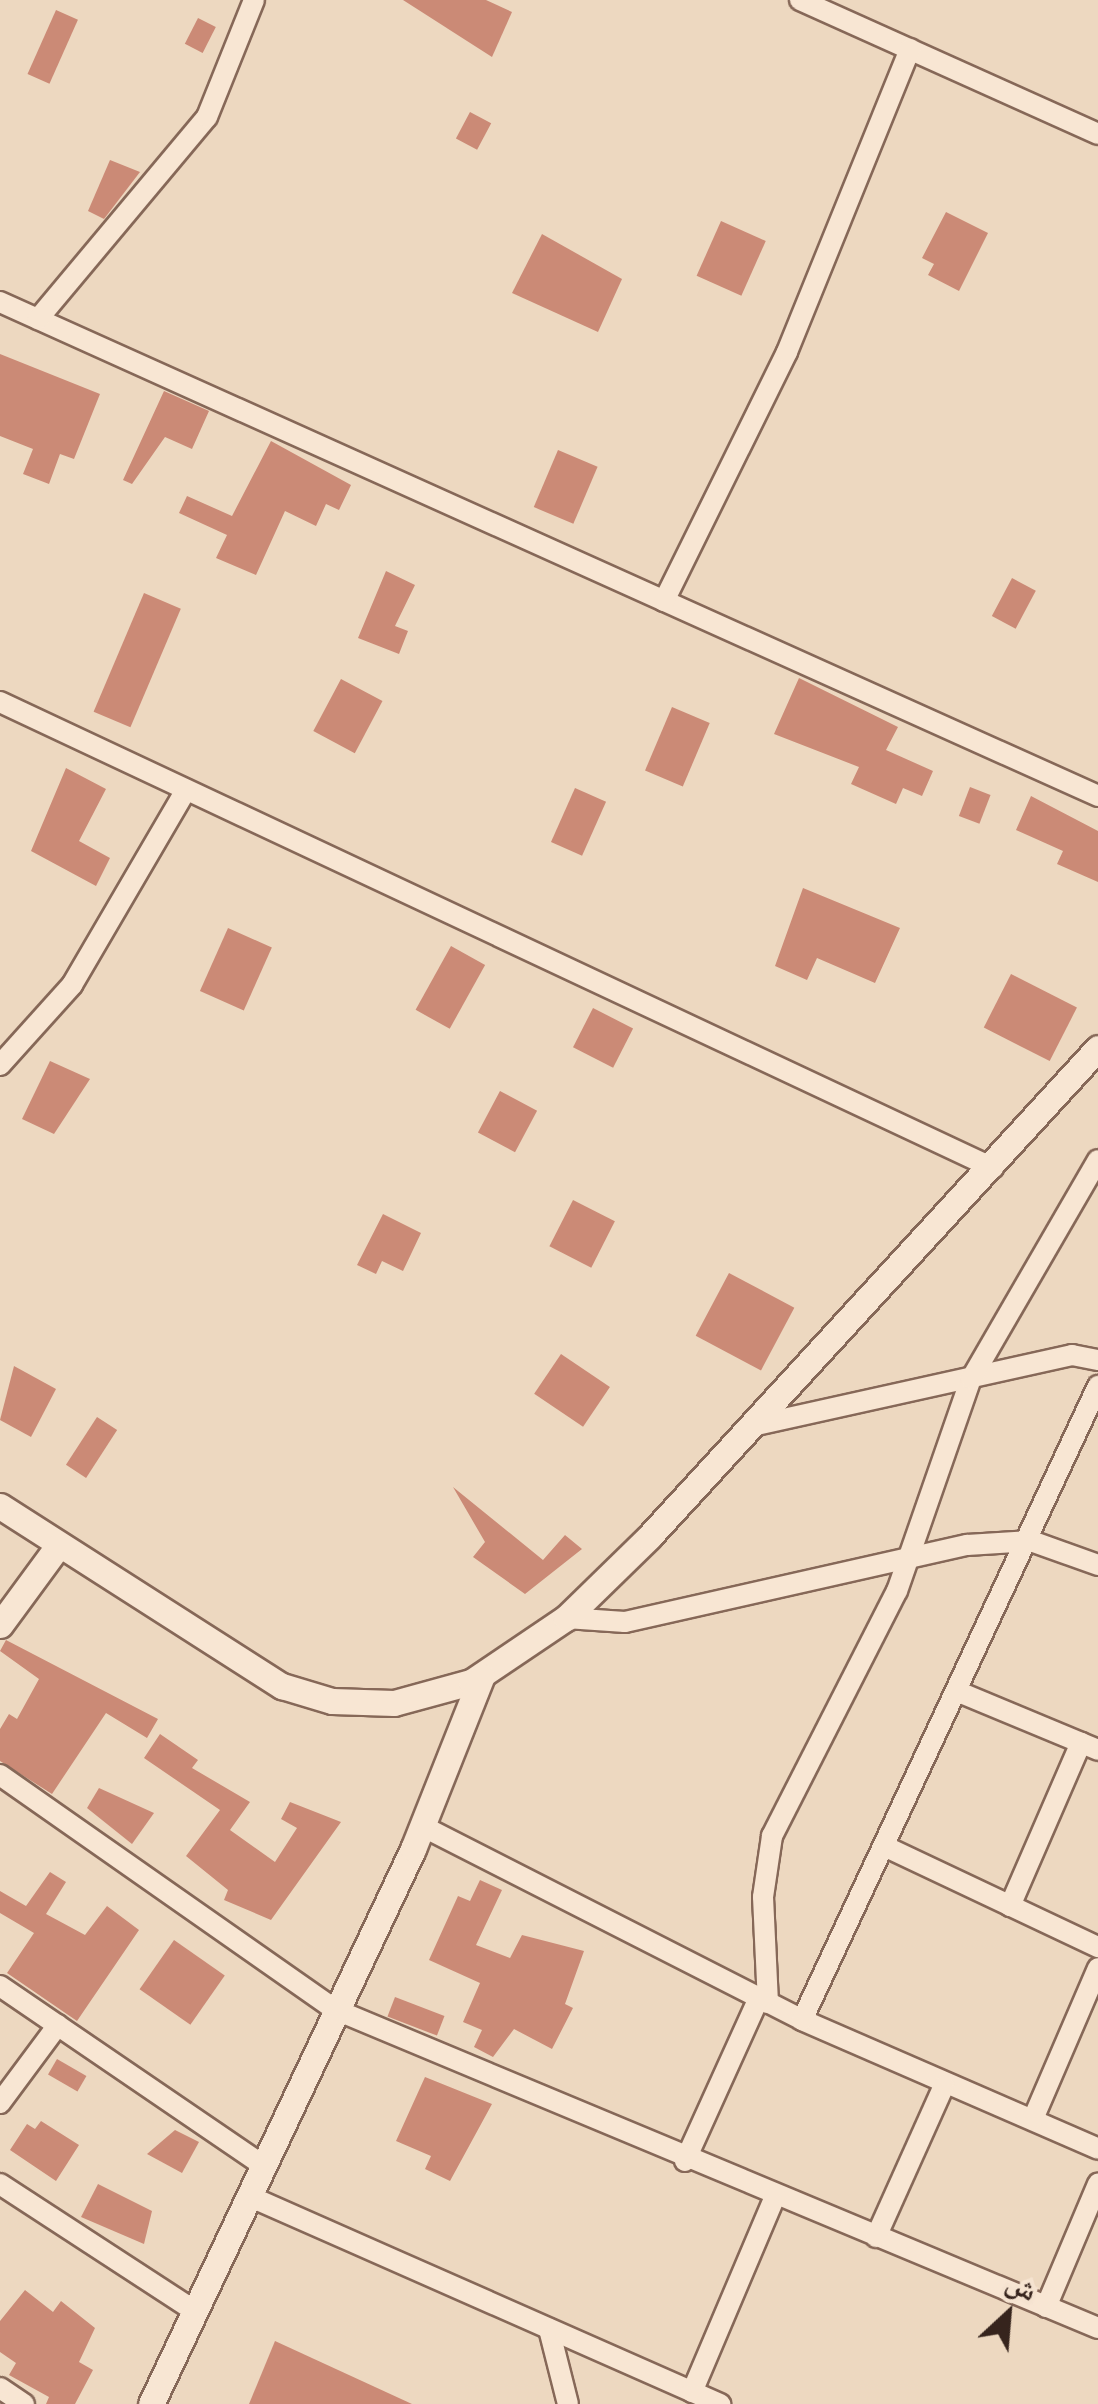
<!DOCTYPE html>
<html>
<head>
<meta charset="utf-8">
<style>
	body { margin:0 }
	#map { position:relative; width:1098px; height:2404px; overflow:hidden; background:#edd8c0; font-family:"Zilla Slab","Noto Naskh Arabic",serif }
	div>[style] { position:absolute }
	.building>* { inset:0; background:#cb8a76; transform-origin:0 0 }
	.roads { filter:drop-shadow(2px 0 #866858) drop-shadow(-2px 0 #866858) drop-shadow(0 2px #866858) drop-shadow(0 -2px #866858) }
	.minor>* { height:20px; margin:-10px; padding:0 10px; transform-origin:10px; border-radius:10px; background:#f8e6d3 }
	.tertiary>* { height:25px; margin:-12.5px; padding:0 12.5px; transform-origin:12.5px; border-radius:12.5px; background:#f8e6d3 }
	span { translate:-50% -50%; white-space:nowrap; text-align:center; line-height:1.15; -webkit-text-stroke:9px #f5e3d0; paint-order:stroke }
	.north { position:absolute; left:958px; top:2264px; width:100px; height:100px; -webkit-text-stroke:8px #f5e3d0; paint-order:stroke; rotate:26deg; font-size:28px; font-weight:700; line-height:40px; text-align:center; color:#36241d }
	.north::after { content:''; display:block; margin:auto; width:35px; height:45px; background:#36241d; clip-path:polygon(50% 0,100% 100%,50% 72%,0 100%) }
</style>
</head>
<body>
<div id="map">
	<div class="building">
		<i style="clip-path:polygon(403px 0,486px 0,512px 12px,492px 57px)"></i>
		<i style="left:56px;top:10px;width:24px;height:70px;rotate:24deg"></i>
		<i style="left:198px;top:18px;width:20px;height:29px;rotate:27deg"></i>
		<i style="left:470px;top:112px;width:24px;height:30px;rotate:28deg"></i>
		<i style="clip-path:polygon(110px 160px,140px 172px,104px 219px,88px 211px)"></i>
		<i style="clip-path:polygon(946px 212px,988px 233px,959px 291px,928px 275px,934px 264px,922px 258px)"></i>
		<i style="left:721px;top:221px;width:49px;height:60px;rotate:24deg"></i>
		<i style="clip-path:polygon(542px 234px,622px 279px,598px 332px,512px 293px)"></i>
		<i style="clip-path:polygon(0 354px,100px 394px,74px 459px,60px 454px,49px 484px,23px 474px,33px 449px,0 436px)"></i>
		<i style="clip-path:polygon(164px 391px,209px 411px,192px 449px,165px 437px,132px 484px,123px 480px)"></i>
		<i style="clip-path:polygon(271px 441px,351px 485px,339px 510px,326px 504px,316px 526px,285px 511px,256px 575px,216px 558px,227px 535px,179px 513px,187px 496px,232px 516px)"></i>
		<i style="left:558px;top:450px;width:43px;height:62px;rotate:23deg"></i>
		<i style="clip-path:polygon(386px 571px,415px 585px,395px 626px,408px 631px,399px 654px,358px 638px)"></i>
		<i style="left:1012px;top:578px;width:27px;height:43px;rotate:28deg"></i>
		<i style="left:144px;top:593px;width:40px;height:129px;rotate:23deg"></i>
		<i style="clip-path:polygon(799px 678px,898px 727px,886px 750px,933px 771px,922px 796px,903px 788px,896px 804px,851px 784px,859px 767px,774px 734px)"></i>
		<i style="left:341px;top:679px;width:47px;height:59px;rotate:28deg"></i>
		<i style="left:672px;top:707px;width:41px;height:69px;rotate:23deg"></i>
		<i style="clip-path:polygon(66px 768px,106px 789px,79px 841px,110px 858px,96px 886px,31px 851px)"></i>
		<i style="left:970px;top:787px;width:22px;height:31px;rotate:21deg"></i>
		<i style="left:575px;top:788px;width:34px;height:59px;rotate:24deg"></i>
		<i style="clip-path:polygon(1031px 796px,1098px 831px,1098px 882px,1057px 864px,1063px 851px,1016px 830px)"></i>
		<i style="clip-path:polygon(803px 888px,900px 928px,875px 983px,817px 958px,807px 980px,775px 966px)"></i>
		<i style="left:228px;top:928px;width:48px;height:69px;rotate:24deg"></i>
		<i style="left:451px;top:946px;width:39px;height:73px;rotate:29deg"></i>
		<i style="left:1011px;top:974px;width:74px;height:60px;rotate:27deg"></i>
		<i style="left:593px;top:1008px;width:45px;height:44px;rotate:27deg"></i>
		<i style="clip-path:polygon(50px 1061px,90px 1079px,54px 1134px,22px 1119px)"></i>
		<i style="left:500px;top:1091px;width:42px;height:47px;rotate:28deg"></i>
		<i style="left:573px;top:1200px;width:47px;height:52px;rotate:27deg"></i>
		<i style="clip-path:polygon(383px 1214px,421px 1233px,403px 1271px,382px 1261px,376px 1274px,357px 1265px)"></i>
		<i style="left:729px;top:1273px;width:74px;height:71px;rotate:28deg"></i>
		<i style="left:561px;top:1354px;width:59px;height:48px;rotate:34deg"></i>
		<i style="clip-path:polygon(14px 1366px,56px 1389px,31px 1437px,0 1420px)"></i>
		<i style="left:97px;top:1417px;width:24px;height:57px;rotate:33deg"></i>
		<i style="clip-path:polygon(453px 1487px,543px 1560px,565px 1535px,582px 1549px,525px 1594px,473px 1557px,485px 1542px)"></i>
		<i style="clip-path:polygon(6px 1640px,158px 1719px,147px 1738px,106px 1713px,52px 1794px,0 1761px,0 1729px,9px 1714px,17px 1719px,39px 1679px,0 1651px)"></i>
		<i style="clip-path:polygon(160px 1734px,198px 1760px,192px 1768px,250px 1802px,230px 1830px,275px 1862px,297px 1828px,281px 1819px,290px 1802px,341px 1822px,271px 1920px,224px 1900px,228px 1890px,186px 1856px,220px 1810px,144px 1758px)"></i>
		<i style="clip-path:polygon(99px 1788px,154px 1813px,132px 1844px,87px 1808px)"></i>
		<i style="clip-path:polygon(50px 1872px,66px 1882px,46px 1914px,85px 1935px,107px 1906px,139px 1930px,77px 2021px,7px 1973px,34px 1933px,0 1913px,0 1891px,26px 1906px)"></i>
		<i style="clip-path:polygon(480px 1880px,502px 1890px,476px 1945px,510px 1958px,522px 1935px,584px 1951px,565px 2004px,573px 2008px,552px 2049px,514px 2029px,493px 2057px,474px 2047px,482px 2030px,463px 2022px,480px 1983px,429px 1960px,458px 1896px,470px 1901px)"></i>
		<i style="left:174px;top:1940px;width:62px;height:60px;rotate:35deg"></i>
		<i style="left:395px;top:1997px;width:53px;height:21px;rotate:21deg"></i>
		<i style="left:57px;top:2059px;width:34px;height:18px;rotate:30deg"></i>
		<i style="clip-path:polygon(425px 2077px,492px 2104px,450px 2181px,425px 2169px,431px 2156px,396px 2141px)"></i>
		<i style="clip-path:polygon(41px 2121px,79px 2145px,56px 2181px,10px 2150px,27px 2124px,35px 2129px)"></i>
		<i style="clip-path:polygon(175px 2130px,199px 2142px,182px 2173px,147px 2154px)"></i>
		<i style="clip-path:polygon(98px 2184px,152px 2211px,144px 2244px,81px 2217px)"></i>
		<i style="clip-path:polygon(25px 2290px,53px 2312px,61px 2301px,95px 2328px,79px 2362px,93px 2370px,75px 2404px,46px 2404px,49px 2397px,9px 2375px,16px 2363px,0 2352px,0 2321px)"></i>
		<i style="clip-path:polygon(275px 2341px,412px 2404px,249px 2404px)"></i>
	</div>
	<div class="roads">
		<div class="minor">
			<i style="left:800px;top:0;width:327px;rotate:24.2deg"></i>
			<i style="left:0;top:302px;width:1204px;rotate:24.22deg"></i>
			<i style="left:38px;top:319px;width:263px;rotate:-50.1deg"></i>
			<i style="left:207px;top:117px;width:126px;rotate:-68.1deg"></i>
			<i style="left:664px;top:601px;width:278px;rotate:-63.7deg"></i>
			<i style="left:787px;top:352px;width:327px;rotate:-67.9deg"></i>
			<i style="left:0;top:702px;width:1097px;rotate:25.14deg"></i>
			<i style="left:0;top:1065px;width:108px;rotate:-48deg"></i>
			<i style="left:72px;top:985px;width:226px;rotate:-59.7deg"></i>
			<i style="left:752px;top:1426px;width:328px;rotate:-12.5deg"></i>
			<i style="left:1072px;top:1355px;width:26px;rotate:11deg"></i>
			<i style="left:566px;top:1618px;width:59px;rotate:3.9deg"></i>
			<i style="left:625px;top:1622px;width:351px;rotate:-12.7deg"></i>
			<i style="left:967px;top:1545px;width:64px;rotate:-3.6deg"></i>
			<i style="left:1031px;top:1541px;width:71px;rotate:19.7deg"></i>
			<i style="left:959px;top:1692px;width:151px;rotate:22.6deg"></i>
			<i style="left:0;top:1775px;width:408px;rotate:35deg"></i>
			<i style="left:334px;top:2009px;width:828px;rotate:22.66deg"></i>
			<i style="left:422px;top:1826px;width:427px;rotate:27deg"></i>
			<i style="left:802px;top:2020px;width:323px;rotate:23.5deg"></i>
			<i style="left:884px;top:1846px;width:237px;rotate:25.3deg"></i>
			<i style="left:1010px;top:1906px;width:178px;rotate:-66.5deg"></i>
			<i style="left:0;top:1986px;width:320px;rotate:34.3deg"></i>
			<i style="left:768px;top:2003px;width:106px;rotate:-92.7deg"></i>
			<i style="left:763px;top:1897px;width:62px;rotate:-81.6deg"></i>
			<i style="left:772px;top:1836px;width:275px;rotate:-63deg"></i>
			<i style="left:897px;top:1591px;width:225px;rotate:-70.8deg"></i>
			<i style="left:971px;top:1379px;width:253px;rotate:-59.9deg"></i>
			<i style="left:802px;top:2020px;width:700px;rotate:-64.97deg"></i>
			<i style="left:0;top:2103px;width:97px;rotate:-53.4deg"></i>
			<i style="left:1033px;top:2119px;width:164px;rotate:-66.7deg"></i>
			<i style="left:685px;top:2161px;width:179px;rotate:-65.6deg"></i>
			<i style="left:0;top:2184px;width:234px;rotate:33.1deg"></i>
			<i style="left:251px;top:2197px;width:513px;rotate:23.81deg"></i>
			<i style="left:876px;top:2237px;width:166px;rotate:-65.8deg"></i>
			<i style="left:1046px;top:2307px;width:134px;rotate:-67.1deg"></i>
			<i style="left:549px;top:2329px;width:77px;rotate:75.8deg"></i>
			<i style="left:0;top:2388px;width:29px;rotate:34deg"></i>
			<i style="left:692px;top:2392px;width:213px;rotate:-67deg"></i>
		</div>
		<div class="tertiary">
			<i style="left:0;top:1506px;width:335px;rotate:32.6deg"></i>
			<i style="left:282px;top:1686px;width:52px;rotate:16.7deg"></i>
			<i style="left:332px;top:1701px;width:62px;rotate:1.8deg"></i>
			<i style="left:394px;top:1703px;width:80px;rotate:-15.3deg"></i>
			<i style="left:471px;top:1682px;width:115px;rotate:-34deg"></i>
			<i style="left:566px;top:1618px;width:115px;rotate:-44.3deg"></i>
			<i style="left:648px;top:1538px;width:665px;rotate:-47.44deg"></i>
			<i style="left:0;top:1625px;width:98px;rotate:-53.7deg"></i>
			<i style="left:151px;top:2404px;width:614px;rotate:-64.73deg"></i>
			<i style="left:413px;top:1849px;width:186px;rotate:-68.3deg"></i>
		</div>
	</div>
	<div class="north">ش</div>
</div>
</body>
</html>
